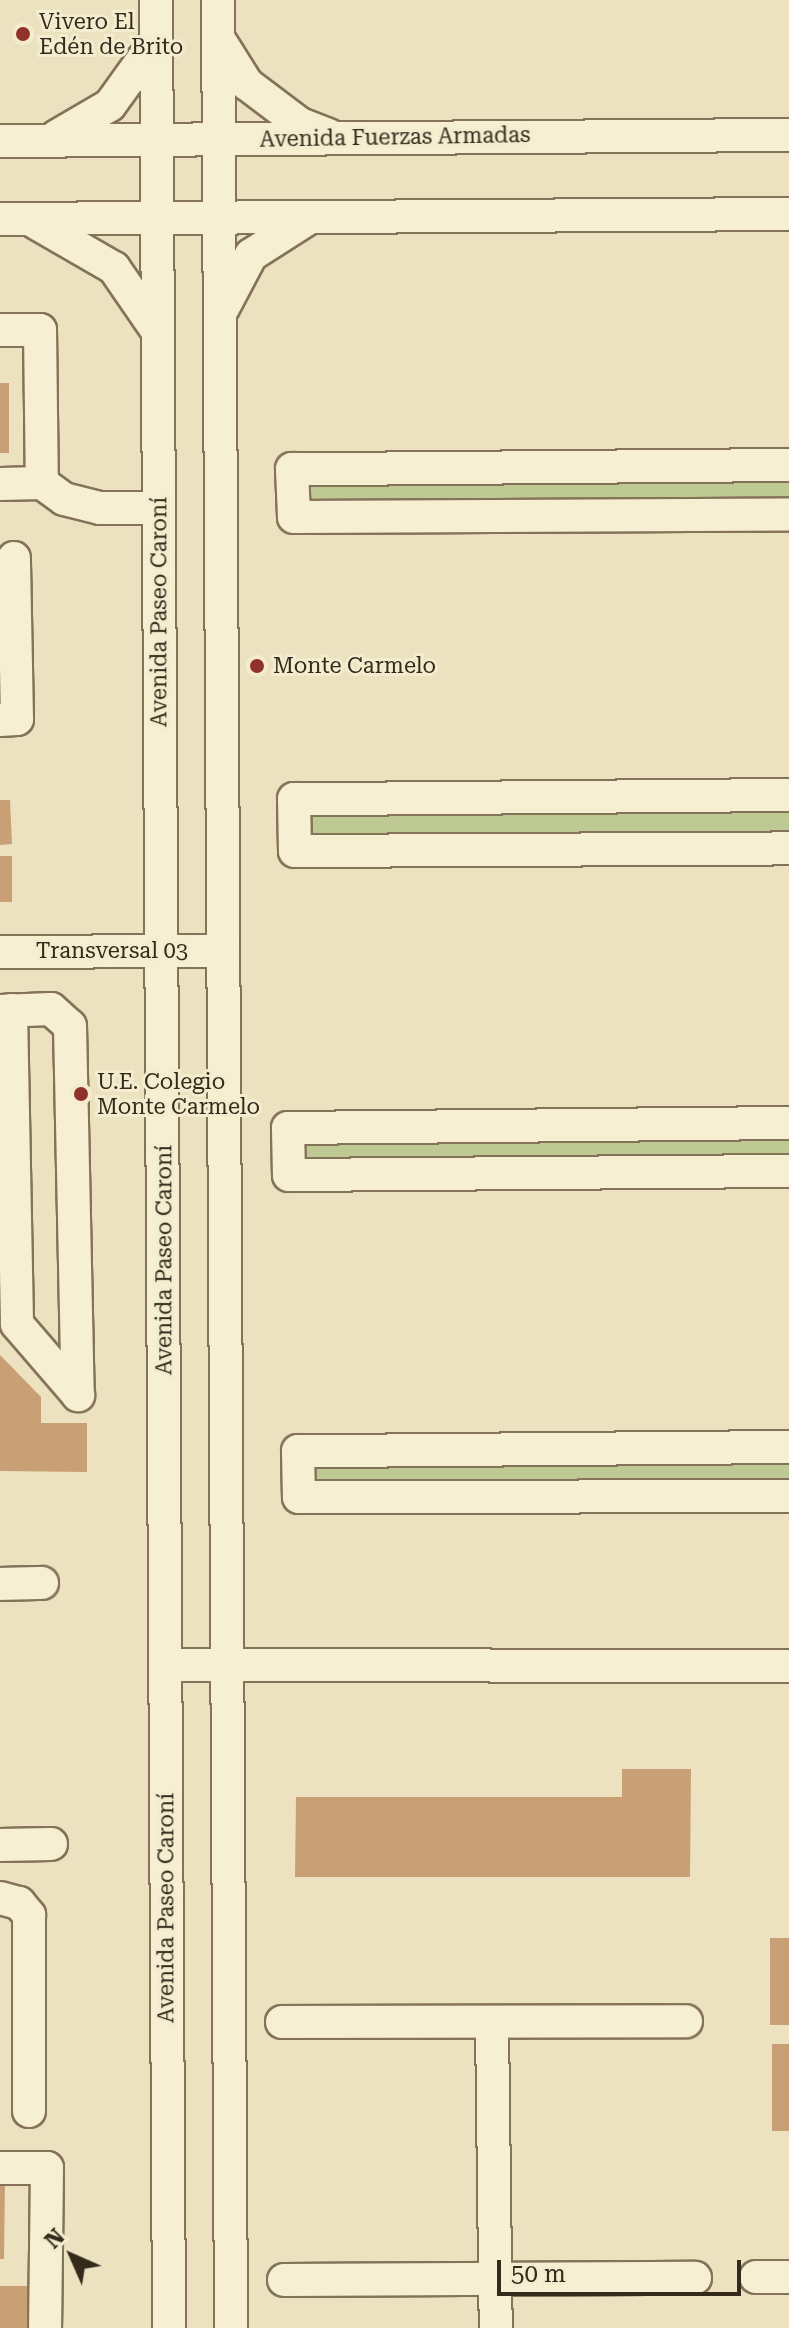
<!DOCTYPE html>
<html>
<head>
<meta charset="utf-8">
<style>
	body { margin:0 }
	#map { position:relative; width:789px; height:2328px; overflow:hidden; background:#ece2bf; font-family:"Roboto Serif",serif }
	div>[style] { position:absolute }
	.green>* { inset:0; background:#bfc994; transform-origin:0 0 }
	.building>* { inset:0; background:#c99f76; transform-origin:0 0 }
	.roads { filter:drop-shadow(2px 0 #847358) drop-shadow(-2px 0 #847358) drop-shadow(0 2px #847358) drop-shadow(0 -2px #847358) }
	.minor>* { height:32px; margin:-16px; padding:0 16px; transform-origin:16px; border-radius:16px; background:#f7efd2 }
	.dots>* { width:22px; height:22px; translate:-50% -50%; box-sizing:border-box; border:4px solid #f4ecce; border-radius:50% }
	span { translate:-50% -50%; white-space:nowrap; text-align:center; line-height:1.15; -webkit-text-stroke:6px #f4ecce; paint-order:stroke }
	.poi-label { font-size:22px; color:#342a1c }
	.left { translate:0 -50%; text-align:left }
	.street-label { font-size:22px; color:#342a1c }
	.north { position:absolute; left:32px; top:2216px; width:80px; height:80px; -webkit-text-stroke:6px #f4ecce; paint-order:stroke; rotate:315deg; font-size:22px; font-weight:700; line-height:32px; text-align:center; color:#342a1c }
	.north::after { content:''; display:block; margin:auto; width:28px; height:36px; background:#342a1c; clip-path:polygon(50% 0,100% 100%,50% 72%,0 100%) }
	.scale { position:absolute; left:497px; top:2260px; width:244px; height:36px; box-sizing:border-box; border:4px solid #342a1c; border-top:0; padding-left:10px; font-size:24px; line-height:28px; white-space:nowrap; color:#342a1c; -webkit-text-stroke:6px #f4ecce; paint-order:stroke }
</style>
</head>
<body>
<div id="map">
	<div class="green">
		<i style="left:789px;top:465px;width:49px;height:497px;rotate:90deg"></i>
		<i style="left:789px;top:795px;width:53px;height:495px;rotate:90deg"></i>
		<i style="left:789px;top:1123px;width:48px;height:501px;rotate:90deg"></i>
		<i style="left:789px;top:1447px;width:49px;height:491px;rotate:90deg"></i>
	</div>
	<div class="building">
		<i style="left:0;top:383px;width:9px;height:70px"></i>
		<i style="clip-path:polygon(0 800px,10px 800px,12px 844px,0 845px)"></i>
		<i style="left:0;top:856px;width:12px;height:46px"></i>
		<i style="clip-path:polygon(0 1355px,41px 1397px,41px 1423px,87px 1423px,87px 1472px,0 1471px)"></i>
		<i style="clip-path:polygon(622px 1769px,691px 1769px,690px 1877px,295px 1877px,296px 1797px,622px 1797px)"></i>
		<i style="left:770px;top:1938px;width:19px;height:87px"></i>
		<i style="left:772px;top:2044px;width:17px;height:87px"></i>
		<i style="clip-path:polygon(0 2180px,5px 2180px,4px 2259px,0 2259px)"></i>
		<i style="left:0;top:2286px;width:33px;height:42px"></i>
	</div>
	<div class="roads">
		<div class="minor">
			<i style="left:156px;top:0;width:2328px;rotate:89.68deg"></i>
			<i style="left:218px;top:0;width:2328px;rotate:89.68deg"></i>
			<i style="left:220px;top:41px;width:51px;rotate:57.9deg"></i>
			<i style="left:247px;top:84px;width:66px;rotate:37deg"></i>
			<i style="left:300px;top:124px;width:31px;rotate:21deg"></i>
			<i style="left:57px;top:136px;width:61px;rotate:-30.3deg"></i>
			<i style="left:110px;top:105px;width:75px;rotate:-54.2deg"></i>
			<i style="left:0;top:141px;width:789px;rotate:-0.44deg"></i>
			<i style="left:0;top:219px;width:789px;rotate:-0.36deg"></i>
			<i style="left:36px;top:223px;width:90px;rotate:30deg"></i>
			<i style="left:114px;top:268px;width:74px;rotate:55.5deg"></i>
			<i style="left:223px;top:308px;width:60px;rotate:-62.2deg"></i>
			<i style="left:251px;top:255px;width:65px;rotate:-32.5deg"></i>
			<i style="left:0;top:330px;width:40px"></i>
			<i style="left:40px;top:330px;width:153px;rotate:89.3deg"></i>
			<i style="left:789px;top:465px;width:497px;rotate:179.5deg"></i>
			<i style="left:292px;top:469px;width:48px;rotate:87.6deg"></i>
			<i style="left:294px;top:517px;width:495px;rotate:-0.3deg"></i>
			<i style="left:0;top:484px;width:42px;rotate:-1.4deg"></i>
			<i style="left:42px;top:483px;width:27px;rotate:36deg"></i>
			<i style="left:64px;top:499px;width:37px;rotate:14deg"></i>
			<i style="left:100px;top:508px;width:58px"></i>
			<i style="left:0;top:720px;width:17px;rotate:-3deg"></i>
			<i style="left:17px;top:719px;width:161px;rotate:-91.1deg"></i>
			<i style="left:789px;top:795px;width:495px;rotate:179.5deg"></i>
			<i style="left:294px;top:799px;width:52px;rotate:88.9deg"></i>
			<i style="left:295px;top:851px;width:494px;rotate:-0.3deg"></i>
			<i style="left:0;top:952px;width:223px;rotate:-0.3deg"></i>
			<i style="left:11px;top:1010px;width:314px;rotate:88.9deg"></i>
			<i style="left:17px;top:1324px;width:94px;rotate:49.3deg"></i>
			<i style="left:0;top:1011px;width:51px;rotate:-2.2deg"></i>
			<i style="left:51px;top:1009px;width:25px;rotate:42deg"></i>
			<i style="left:70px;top:1026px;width:369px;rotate:88.8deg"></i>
			<i style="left:789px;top:1123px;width:501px;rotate:179.43deg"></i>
			<i style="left:288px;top:1128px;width:47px;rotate:88.8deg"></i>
			<i style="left:289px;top:1175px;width:500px;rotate:-0.46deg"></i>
			<i style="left:789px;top:1447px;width:491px;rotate:179.5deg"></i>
			<i style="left:298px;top:1451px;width:46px;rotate:88.8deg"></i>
			<i style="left:299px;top:1497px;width:490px;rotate:-0.1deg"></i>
			<i style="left:0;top:1584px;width:42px;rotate:-1.4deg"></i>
			<i style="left:165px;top:1665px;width:624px;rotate:0.09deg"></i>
			<i style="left:0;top:1845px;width:51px;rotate:-1.1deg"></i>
			<i style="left:0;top:1898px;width:20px;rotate:15deg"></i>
			<i style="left:19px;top:1903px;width:16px;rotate:50deg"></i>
			<i style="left:29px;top:1915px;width:196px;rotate:90deg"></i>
			<i style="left:282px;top:2022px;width:404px;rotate:-0.1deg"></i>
			<i style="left:492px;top:2022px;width:306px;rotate:89.3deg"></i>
			<i style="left:0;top:2168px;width:47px"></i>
			<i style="left:47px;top:2168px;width:160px;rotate:90.7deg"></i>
			<i style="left:756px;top:2277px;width:33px"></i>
			<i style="left:284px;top:2280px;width:411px;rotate:-0.3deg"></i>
		</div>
	</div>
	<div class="dots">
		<i style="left:23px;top:34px;background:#91322a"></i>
		<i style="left:257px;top:666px;background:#91322a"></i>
		<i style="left:81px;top:1094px;background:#91322a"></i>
	</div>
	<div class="poi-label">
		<span class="left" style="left:39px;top:34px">Vivero El<br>Edén de Brito</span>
		<span class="left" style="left:273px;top:666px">Monte Carmelo</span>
		<span class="left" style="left:97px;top:1094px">U.E. Colegio<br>Monte Carmelo</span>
	</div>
	<div class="street-label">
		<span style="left:395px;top:137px;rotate:-1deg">Avenida Fuerzas Armadas</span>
		<span style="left:159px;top:612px;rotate:-90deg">Avenida Paseo Caroní</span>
		<span style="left:112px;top:951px">Transversal 03</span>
		<span style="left:164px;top:1260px;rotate:-90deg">Avenida Paseo Caroní</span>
		<span style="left:166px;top:1908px;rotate:-90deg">Avenida Paseo Caroní</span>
	</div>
	<div class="north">N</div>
	<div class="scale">50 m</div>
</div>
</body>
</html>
